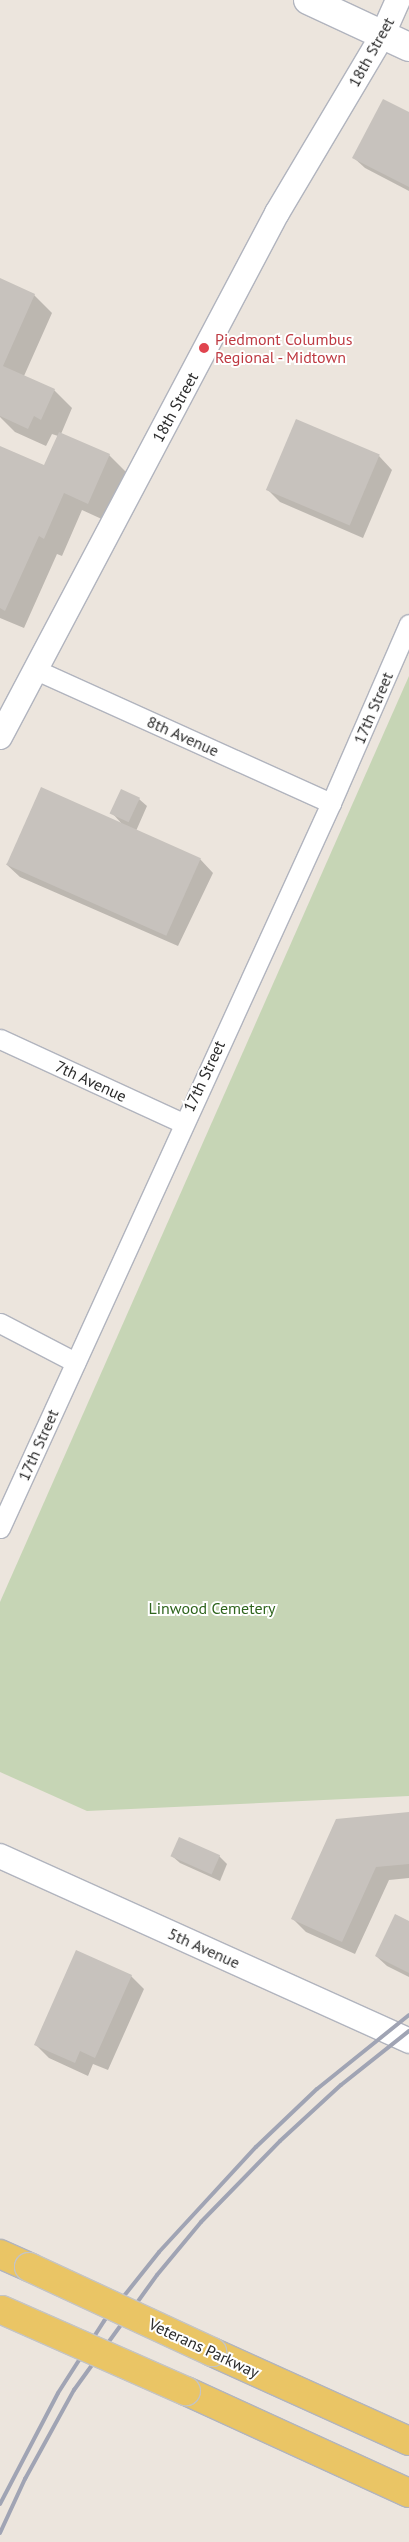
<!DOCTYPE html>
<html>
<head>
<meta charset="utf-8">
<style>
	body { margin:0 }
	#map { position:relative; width:409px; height:2542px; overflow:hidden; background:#ece5dd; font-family:"PT Sans",sans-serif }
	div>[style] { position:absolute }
	.cemetery>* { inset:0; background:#c6d5b5 }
	.shadow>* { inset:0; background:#0003 }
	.building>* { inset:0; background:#c7c2bd; transform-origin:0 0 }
	.roads { filter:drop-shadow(1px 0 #b1b4be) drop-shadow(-1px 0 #b1b4be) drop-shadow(0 1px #b1b4be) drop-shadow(0 -1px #b1b4be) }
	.minor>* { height:19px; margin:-9.5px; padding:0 9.5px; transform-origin:9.5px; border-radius:9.5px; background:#fff }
	.tertiary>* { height:24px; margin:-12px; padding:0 12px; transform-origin:12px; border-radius:12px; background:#fff }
	.secondary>* { height:28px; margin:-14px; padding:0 14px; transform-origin:14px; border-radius:14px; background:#fff }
	.primary>* { height:28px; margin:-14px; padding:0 14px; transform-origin:14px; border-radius:14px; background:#eac565 }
	.rail>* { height:4px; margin:-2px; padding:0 2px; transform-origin:2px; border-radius:2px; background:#a0a4b4 }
	.bridges { filter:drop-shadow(1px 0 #c4c4c4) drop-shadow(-1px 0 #c4c4c4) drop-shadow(0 1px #c4c4c4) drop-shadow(0 -1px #c4c4c4) }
	.primary-bridge>* { height:28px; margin:-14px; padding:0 14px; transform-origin:14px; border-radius:14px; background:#eac565 }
	.dots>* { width:14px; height:14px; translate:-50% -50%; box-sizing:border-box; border:2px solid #fff; border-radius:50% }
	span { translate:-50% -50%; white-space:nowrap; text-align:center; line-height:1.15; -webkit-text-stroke:4px #fff; paint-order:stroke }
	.street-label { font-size:16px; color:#2b2b2b }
	.health-label { font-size:16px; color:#be3a42 }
	.left { translate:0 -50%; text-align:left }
	.park-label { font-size:16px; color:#2f651e }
</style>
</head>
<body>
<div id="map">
	<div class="cemetery">
		<i style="clip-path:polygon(409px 676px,409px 1796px,87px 1811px,0 1772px,0 1602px)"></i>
	</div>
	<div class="shadow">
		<i style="clip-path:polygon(409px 113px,409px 191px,365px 168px,354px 158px)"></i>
		<i style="clip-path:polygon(0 280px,34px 295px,52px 313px,24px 376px,54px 390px,72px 408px,61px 434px,109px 455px,128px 474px,106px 521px,82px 510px,62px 556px,57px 554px,24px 628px,0 618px,0 447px,45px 467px,58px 436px,52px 434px,46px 446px,15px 432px,0 417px)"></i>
		<i style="clip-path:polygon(379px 456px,392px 470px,363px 538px,280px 502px,267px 489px)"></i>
		<i style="clip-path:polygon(139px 799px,147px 806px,136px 831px,200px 859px,213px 873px,178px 946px,20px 877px,6px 864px,123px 825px,112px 813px)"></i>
		<i style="clip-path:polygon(409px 1813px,409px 1878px,389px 1880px,355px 1954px,306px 1932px,292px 1918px)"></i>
		<i style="clip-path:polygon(180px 1839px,219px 1856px,227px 1864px,220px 1881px,180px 1863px,172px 1856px)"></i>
		<i style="clip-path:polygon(409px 1922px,409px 1977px,387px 1966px,376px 1956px)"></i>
		<i style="clip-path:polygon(131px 1976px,144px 1989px,108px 2070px,93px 2064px,88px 2076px,49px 2058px,36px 2045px)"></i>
	</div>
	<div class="building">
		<i style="clip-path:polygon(383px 99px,409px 112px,409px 187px,352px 158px)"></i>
		<i style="clip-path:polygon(0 278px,35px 294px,3px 366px,55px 389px,41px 420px,34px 416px,28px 429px,0 416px)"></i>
		<i style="left:296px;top:419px;width:91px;height:77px;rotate:23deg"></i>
		<i style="clip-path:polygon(59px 432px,110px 454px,88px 504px,64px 493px,44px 539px,39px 536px,5px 611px,0 608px,0 446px,44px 465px)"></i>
		<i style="left:41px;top:787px;width:175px;height:85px;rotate:24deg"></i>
		<i style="left:121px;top:789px;width:21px;height:27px;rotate:25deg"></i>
		<i style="clip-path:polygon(409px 1812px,409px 1864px,376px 1867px,342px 1942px,291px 1919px,336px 1819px)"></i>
		<i style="left:179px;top:1837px;width:45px;height:21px;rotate:24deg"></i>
		<i style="clip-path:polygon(395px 1914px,409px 1921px,409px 1973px,375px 1956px)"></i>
		<i style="clip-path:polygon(76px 1950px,132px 1975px,95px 2058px,80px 2051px,75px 2063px,34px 2045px)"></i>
	</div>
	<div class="roads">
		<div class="minor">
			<i style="left:34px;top:669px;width:326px;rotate:24.3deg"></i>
			<i style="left:0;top:1039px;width:201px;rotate:24.7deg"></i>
			<i style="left:0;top:1323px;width:85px;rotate:27.5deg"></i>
			<i style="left:0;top:1528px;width:797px;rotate:-65.46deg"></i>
			<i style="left:331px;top:803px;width:195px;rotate:-66.5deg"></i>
		</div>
		<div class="tertiary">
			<i style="left:0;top:737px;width:593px;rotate:-62.14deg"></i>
			<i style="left:277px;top:213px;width:206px;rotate:-59.3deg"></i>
			<i style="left:382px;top:36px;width:39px;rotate:-66deg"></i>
			<i style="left:0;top:1856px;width:449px;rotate:24.3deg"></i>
		</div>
		<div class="secondary">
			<i style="left:308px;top:0;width:111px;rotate:25deg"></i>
		</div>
		<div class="primary">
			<i style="left:0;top:2254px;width:32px;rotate:24deg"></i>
			<i style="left:212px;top:2352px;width:216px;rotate:24.3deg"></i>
			<i style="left:186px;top:2391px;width:245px;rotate:24.6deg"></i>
		</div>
	</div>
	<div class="rail">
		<i style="left:0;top:2504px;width:125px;rotate:-62.4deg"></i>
		<i style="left:58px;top:2393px;width:85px;rotate:-57.4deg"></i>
		<i style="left:104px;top:2321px;width:88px;rotate:-51.4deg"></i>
		<i style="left:159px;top:2252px;width:143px;rotate:-47.3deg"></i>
		<i style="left:256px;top:2147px;width:84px;rotate:-43.6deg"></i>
		<i style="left:317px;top:2089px;width:118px;rotate:-38.8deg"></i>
		<i style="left:0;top:2533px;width:60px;rotate:-65.2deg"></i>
		<i style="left:25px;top:2479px;width:102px;rotate:-61.2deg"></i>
		<i style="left:74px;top:2390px;width:142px;rotate:-54.2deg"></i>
		<i style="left:157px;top:2275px;width:69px;rotate:-50.3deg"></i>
		<i style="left:201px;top:2222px;width:113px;rotate:-45.7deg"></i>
		<i style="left:280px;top:2141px;width:83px;rotate:-42.6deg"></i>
		<i style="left:341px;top:2085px;width:87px;rotate:-38.5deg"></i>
	</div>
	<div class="bridges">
		<div class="primary-bridge">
			<i style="left:29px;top:2267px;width:202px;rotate:24.9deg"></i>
			<i style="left:2px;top:2310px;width:201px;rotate:23.8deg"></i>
		</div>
	</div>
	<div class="dots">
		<i style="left:204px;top:348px;background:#e0444e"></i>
	</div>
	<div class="street-label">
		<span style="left:371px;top:52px;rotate:-61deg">18th Street</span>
		<span style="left:175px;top:407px;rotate:-61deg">18th Street</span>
		<span style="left:373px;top:708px;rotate:-67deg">17th Street</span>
		<span style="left:183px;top:736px;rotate:24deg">8th Avenue</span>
		<span style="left:204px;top:1076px;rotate:-65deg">17th Street</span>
		<span style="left:91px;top:1081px;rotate:25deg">7th Avenue</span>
		<span style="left:38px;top:1445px;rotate:-66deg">17th Street</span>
		<span style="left:204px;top:1948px;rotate:24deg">5th Avenue</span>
		<span style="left:204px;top:2348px;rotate:25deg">Veterans Parkway</span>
	</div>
	<div class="health-label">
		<span class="left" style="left:215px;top:348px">Piedmont Columbus<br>Regional - Midtown</span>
	</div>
	<div class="park-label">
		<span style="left:212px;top:1608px">Linwood Cemetery</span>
	</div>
</div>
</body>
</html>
